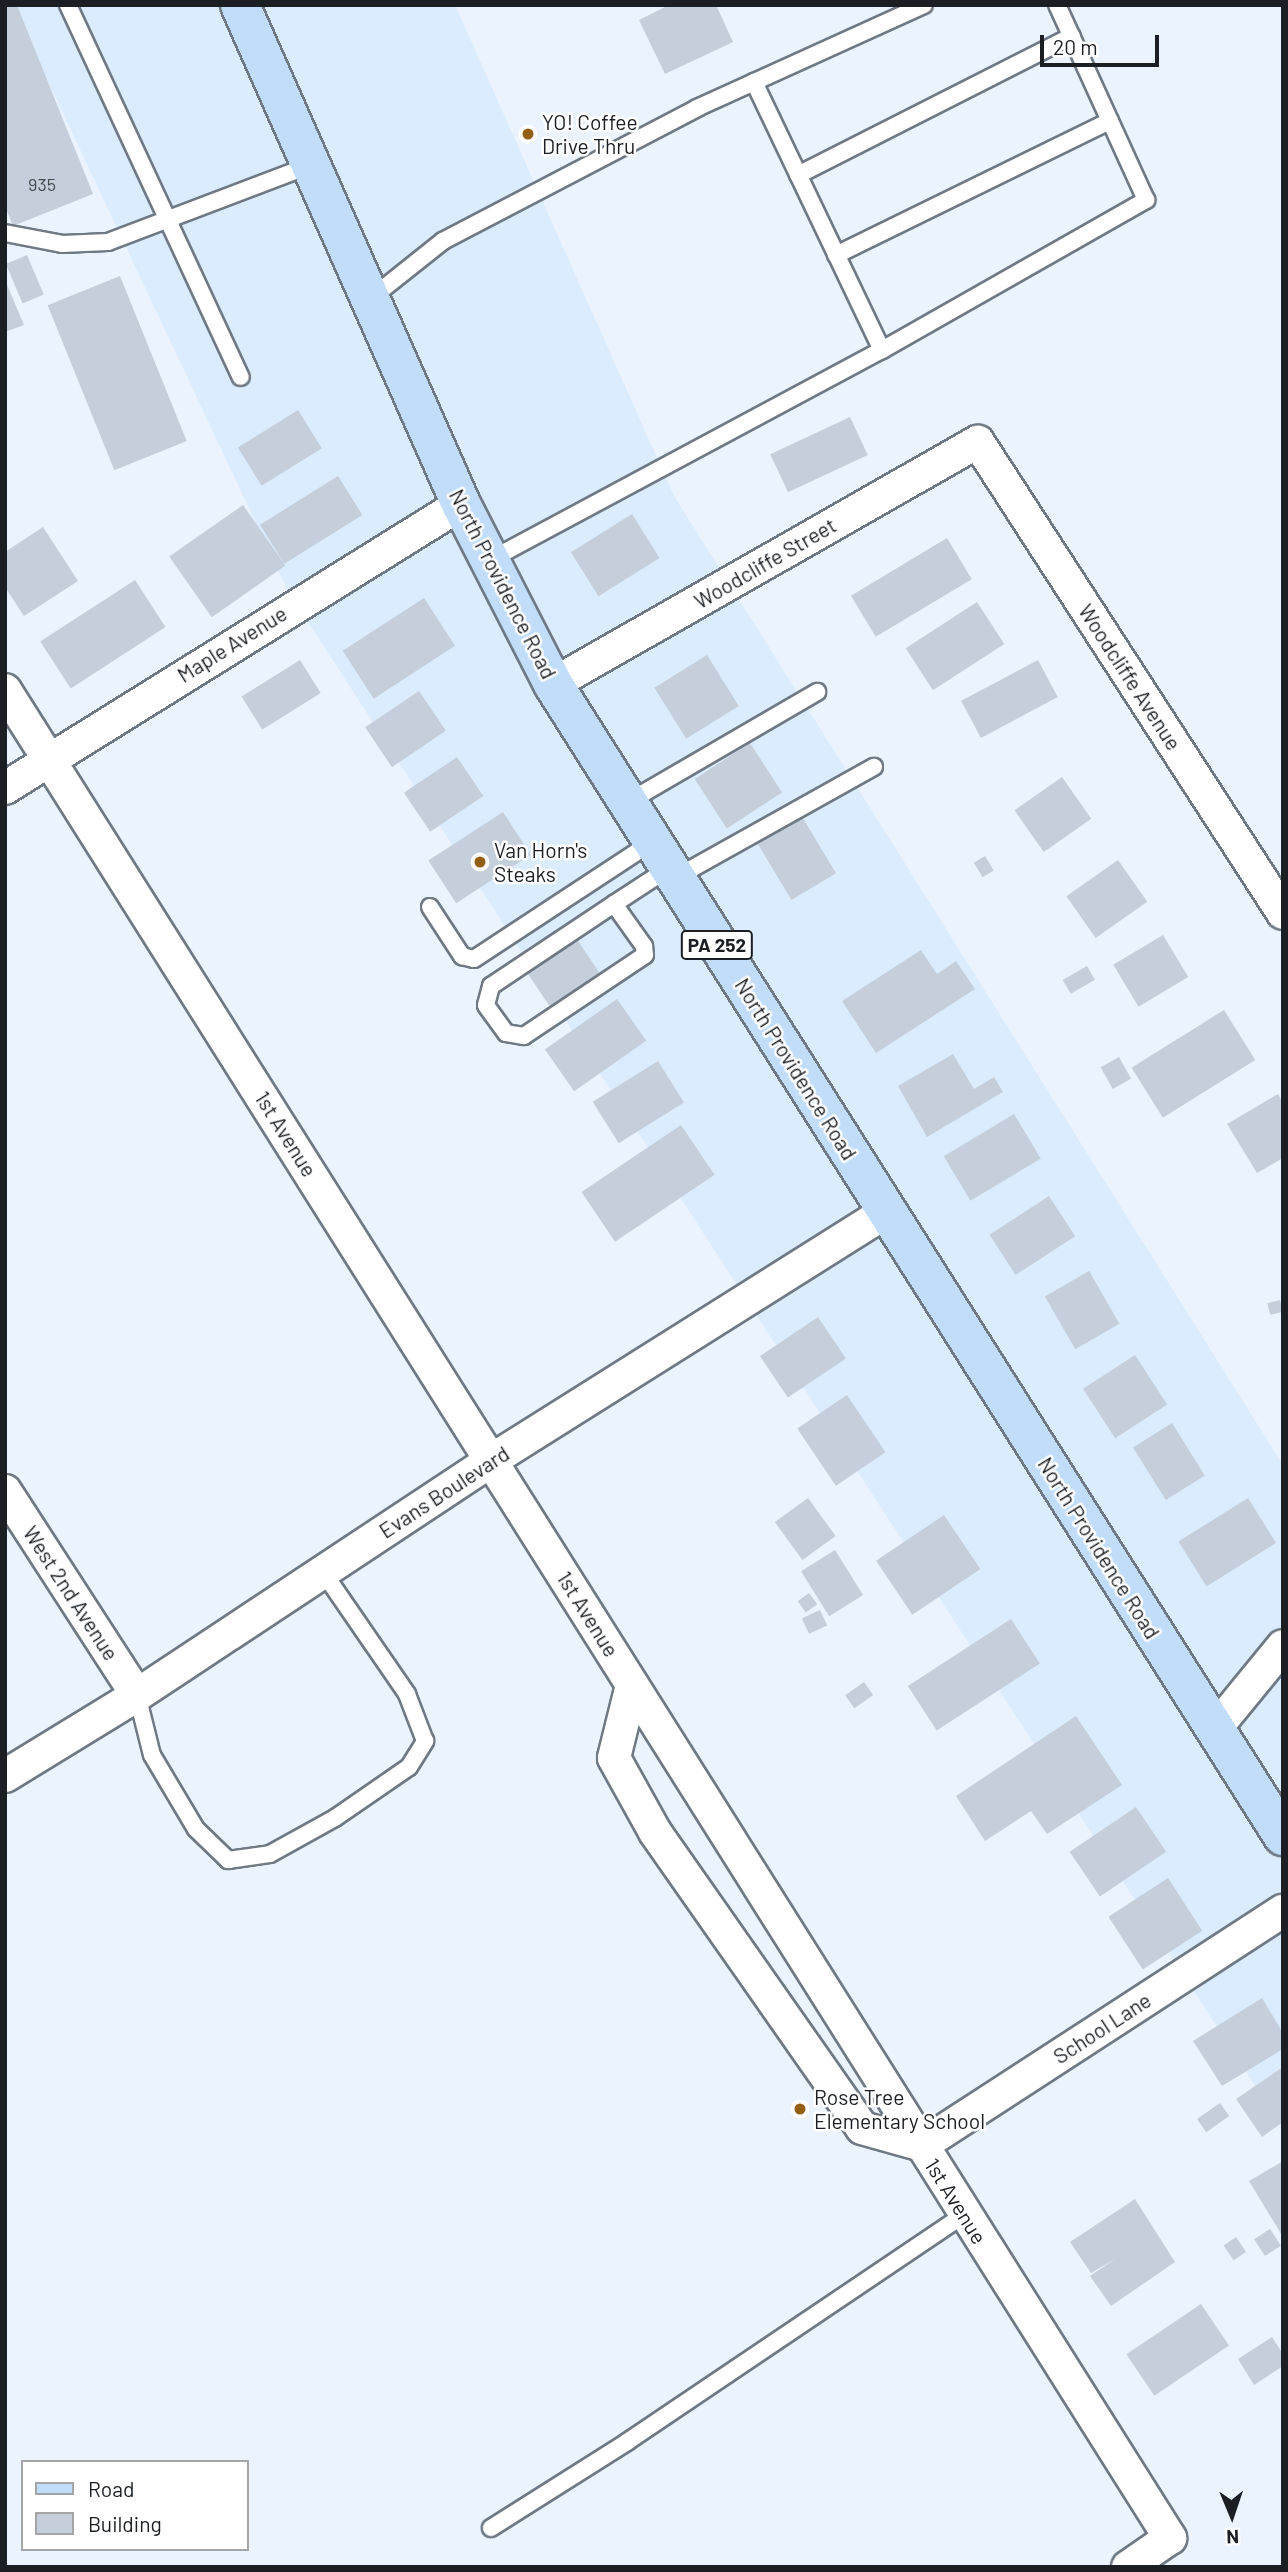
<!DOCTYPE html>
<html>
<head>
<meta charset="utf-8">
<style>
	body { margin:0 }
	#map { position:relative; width:1288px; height:2572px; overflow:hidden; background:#eaf3fe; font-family:Barlow,sans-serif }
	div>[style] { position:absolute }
	.built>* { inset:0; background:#dbecff }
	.building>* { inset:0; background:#c4cfdb; transform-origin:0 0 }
	.roads { filter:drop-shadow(2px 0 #6f7984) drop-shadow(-2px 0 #6f7984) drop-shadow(0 2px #6f7984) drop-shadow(0 -2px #6f7984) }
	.service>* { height:16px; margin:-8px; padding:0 8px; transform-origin:8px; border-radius:8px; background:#fff }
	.minor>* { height:32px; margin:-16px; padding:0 16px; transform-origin:16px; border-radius:16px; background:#fff }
	.primary>* { height:38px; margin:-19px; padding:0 19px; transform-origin:19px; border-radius:19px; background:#c1ddfa }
	.dots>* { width:19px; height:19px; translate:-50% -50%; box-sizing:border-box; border:4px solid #fff; border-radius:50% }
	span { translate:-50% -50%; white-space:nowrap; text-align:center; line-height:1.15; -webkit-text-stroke:5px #fff; paint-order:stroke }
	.number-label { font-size:18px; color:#454b51 }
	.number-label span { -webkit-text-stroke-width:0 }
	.shield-label span { padding:2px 5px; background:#fff; border:2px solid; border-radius:5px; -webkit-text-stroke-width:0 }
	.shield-label { font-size:19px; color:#1b1f23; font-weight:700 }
	.poi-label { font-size:21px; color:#1b1f23 }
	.left { translate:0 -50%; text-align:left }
	.street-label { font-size:21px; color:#1b1f23 }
	.frame { position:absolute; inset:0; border:7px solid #1b1f23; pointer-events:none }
	.legend { position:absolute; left:21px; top:2460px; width:228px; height:91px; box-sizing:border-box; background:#fff; border:2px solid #a4a5a7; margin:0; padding:9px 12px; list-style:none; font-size:21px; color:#1b1f23 }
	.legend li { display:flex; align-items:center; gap:14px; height:35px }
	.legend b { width:35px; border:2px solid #a4a5a7 }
	.north { position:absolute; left:1197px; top:2481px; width:70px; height:70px; -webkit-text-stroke:5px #fff; paint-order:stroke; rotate:178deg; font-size:19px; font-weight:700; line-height:28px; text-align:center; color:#1b1f23 }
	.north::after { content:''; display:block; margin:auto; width:24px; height:32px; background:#1b1f23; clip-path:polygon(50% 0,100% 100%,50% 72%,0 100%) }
	.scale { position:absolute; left:1040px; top:35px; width:119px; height:32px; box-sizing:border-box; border:4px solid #1b1f23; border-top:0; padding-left:9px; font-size:21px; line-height:24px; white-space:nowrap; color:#1b1f23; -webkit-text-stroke:5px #fff; paint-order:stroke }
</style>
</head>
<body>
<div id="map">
	<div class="built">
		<i style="clip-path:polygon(12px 5px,455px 5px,674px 496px,1283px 1465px,1283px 2129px,288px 591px)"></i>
	</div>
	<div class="building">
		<i style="clip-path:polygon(5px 5px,17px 5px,93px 194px,13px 226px,5px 206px)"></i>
		<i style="clip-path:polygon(669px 5px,716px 5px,733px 42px,665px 74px,639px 20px)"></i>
		<i style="left:27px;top:255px;width:43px;height:23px;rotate:67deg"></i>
		<i style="left:120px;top:276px;width:178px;height:78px;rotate:68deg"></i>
		<i style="clip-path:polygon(5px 280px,24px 325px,5px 332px)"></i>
		<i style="left:298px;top:410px;width:45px;height:71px;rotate:58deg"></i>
		<i style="left:850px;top:417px;width:42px;height:88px;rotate:65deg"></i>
		<i style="left:338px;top:476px;width:46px;height:92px;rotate:58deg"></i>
		<i style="left:243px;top:505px;width:74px;height:90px;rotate:55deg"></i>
		<i style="left:632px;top:514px;width:52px;height:72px;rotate:58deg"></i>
		<i style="clip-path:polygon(43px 527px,78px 581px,24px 616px,5px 587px,5px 552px)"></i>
		<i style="left:947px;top:538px;width:48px;height:112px;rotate:59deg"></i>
		<i style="left:135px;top:580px;width:56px;height:113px;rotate:57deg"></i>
		<i style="left:424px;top:598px;width:57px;height:97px;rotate:57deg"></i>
		<i style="left:977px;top:602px;width:50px;height:85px;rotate:57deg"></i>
		<i style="left:707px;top:655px;width:60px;height:62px;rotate:58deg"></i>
		<i style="left:300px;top:660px;width:39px;height:69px;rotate:58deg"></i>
		<i style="left:1038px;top:660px;width:42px;height:87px;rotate:62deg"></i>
		<i style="left:419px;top:691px;width:48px;height:65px;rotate:56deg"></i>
		<i style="left:750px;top:743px;width:59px;height:66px;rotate:57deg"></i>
		<i style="left:457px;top:757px;width:47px;height:64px;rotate:56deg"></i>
		<i style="left:1062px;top:777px;width:51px;height:58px;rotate:55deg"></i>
		<i style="left:503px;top:812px;width:51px;height:89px;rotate:57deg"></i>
		<i style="left:801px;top:815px;width:68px;height:52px;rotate:59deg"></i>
		<i style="left:985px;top:856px;width:17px;height:13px;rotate:59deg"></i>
		<i style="left:1118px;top:860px;width:51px;height:63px;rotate:55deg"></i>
		<i style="left:1163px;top:935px;width:49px;height:58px;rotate:59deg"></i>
		<i style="left:576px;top:938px;width:47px;height:60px;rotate:56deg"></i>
		<i style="clip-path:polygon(921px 950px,937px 974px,956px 961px,975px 989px,876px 1053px,842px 1001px)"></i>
		<i style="left:1087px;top:966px;width:16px;height:28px;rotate:60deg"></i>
		<i style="left:617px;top:999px;width:51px;height:88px;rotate:55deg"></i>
		<i style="left:1224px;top:1010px;width:59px;height:109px;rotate:58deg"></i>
		<i style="clip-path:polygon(953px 1054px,974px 1089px,994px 1077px,1003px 1092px,927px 1137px,898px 1086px)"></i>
		<i style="left:1119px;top:1057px;width:25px;height:21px;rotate:61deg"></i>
		<i style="left:658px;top:1061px;width:49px;height:77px;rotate:58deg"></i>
		<i style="clip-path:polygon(1278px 1094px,1283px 1103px,1283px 1158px,1257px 1173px,1227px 1124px)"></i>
		<i style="left:1014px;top:1114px;width:52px;height:82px;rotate:59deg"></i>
		<i style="left:681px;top:1125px;width:60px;height:120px;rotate:56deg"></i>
		<i style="left:1049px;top:1196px;width:48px;height:71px;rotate:57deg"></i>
		<i style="left:1089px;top:1271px;width:61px;height:51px;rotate:60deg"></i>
		<i style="left:1280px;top:1300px;width:12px;height:13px;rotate:76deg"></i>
		<i style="left:818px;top:1317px;width:50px;height:70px;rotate:56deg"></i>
		<i style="left:1135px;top:1355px;width:59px;height:62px;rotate:57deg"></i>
		<i style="left:847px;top:1395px;width:69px;height:60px;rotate:56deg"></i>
		<i style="left:1172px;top:1423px;width:62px;height:46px;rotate:58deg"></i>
		<i style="left:808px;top:1498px;width:47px;height:41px;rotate:54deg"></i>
		<i style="left:1248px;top:1498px;width:53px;height:82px;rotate:58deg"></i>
		<i style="left:944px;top:1515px;width:65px;height:82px;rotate:56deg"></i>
		<i style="left:835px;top:1550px;width:53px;height:40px;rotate:58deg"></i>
		<i style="left:809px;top:1593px;width:14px;height:14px;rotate:54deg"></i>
		<i style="left:820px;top:1610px;width:17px;height:20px;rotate:65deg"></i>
		<i style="left:1011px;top:1619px;width:53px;height:123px;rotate:57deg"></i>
		<i style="left:864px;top:1682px;width:16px;height:23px;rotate:55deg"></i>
		<i style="clip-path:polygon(1076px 1716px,1122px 1785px,1047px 1834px,1031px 1811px,985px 1841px,956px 1796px)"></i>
		<i style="left:1136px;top:1807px;width:54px;height:80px;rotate:56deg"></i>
		<i style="left:1168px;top:1878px;width:63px;height:71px;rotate:57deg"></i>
		<i style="clip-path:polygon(1262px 1998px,1283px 2033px,1283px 2049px,1222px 2086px,1193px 2041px)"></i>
		<i style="clip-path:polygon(1283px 2067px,1283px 2122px,1262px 2137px,1236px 2099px)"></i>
		<i style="left:1220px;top:2103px;width:16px;height:28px;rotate:55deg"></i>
		<i style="clip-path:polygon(1283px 2161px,1283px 2237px,1249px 2181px)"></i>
		<i style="clip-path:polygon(1135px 2199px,1175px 2262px,1111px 2306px,1090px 2276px,1115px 2259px,1091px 2273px,1070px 2242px)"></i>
		<i style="left:1270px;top:2229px;width:20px;height:19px;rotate:57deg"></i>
		<i style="left:1236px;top:2237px;width:18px;height:15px;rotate:56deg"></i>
		<i style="left:1201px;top:2304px;width:50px;height:90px;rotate:56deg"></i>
		<i style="clip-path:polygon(1272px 2337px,1283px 2354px,1283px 2366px,1254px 2385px,1238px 2359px)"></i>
	</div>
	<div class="roads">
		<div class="service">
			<i style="left:68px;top:5px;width:410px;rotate:65.1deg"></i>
			<i style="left:754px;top:82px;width:297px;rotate:64.5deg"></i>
			<i style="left:798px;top:175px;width:307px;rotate:-26.9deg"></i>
			<i style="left:5px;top:233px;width:58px;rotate:10.9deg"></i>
			<i style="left:62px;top:244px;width:46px;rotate:-2.5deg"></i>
			<i style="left:108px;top:242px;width:217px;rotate:-20.8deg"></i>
			<i style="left:836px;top:255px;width:305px;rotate:-26.1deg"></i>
			<i style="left:370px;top:299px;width:93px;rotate:-38.5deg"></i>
			<i style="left:443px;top:241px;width:287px;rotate:-27.6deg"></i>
			<i style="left:697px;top:108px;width:249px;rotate:-24.4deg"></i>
			<i style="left:490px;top:560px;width:445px;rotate:-28.2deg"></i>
			<i style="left:882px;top:350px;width:304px;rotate:-29.6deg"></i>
			<i style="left:1146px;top:200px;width:214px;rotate:-114.5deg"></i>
			<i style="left:628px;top:802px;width:219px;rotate:-30.2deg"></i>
			<i style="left:675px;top:878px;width:228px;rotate:-29.2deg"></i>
			<i style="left:614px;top:904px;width:52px;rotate:54.5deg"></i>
			<i style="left:644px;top:946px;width:9px;rotate:84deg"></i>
			<i style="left:645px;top:955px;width:146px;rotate:146.2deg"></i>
			<i style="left:524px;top:1036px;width:18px;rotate:-171deg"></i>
			<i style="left:506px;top:1033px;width:34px;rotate:-126deg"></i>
			<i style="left:486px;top:1005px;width:20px;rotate:-75deg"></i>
			<i style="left:491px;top:986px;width:148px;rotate:-33.7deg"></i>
			<i style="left:614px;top:904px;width:66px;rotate:-33.2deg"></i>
			<i style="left:430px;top:907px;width:59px;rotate:56.9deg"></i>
			<i style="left:462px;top:956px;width:12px;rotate:14deg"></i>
			<i style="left:474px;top:959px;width:213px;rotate:-33.3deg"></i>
			<i style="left:137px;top:1695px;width:62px;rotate:76deg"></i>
			<i style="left:152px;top:1755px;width:86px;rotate:59.3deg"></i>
			<i style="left:196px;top:1829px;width:45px;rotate:44.1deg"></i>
			<i style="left:228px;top:1860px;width:42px;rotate:-8.1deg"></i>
			<i style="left:270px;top:1854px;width:74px;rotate:-29deg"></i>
			<i style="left:335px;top:1818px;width:90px;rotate:-34.6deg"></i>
			<i style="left:409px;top:1767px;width:31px;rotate:-58deg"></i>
			<i style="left:425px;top:1741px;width:50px;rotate:-111deg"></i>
			<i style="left:407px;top:1694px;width:148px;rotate:-124.5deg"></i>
			<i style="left:491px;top:2528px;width:161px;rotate:-32.3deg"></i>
			<i style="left:627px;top:2442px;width:408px;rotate:-34deg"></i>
		</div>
		<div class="minor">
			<i style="left:553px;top:684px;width:489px;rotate:-29.7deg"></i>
			<i style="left:978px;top:442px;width:561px;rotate:57.07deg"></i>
			<i style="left:5px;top:690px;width:2185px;rotate:57.77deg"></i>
			<i style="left:1170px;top:2538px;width:51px;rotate:145.4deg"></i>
			<i style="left:5px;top:788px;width:537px;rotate:-31.91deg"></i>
			<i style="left:5px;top:1491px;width:243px;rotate:57.1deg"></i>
			<i style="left:632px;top:1685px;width:75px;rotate:103.9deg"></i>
			<i style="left:614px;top:1758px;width:85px;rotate:61deg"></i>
			<i style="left:655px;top:1832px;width:361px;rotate:55deg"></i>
			<i style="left:862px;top:2128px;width:62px;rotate:15.8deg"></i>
			<i style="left:1215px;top:1729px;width:107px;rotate:-50.7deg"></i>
			<i style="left:5px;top:1776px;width:155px;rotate:-31.5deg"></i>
			<i style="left:137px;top:1695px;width:426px;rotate:-33.5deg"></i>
			<i style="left:492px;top:1460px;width:466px;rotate:-32.2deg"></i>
			<i style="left:922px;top:2145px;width:430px;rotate:-33deg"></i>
		</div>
		<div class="primary">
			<i style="left:240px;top:5px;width:546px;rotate:66.11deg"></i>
			<i style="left:461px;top:504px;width:202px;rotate:62.9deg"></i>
			<i style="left:553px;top:684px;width:1364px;rotate:57.64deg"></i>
		</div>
	</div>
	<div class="dots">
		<i style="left:528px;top:134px;background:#936013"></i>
		<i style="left:480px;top:862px;background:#936013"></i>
		<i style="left:800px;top:2109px;background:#936013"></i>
	</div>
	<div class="number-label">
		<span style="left:42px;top:184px">935</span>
	</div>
	<div class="shield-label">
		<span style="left:717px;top:945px">PA 252</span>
	</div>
	<div class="poi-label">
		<span class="left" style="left:542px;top:134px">YO! Coffee<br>Drive Thru</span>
		<span class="left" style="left:494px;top:862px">Van Horn's<br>Steaks</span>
		<span class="left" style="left:814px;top:2109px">Rose Tree<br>Elementary School</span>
	</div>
	<div class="street-label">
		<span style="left:765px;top:563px;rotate:-30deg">Woodcliffe Street</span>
		<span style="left:503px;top:584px;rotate:63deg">North Providence Road</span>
		<span style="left:232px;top:644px;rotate:-32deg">Maple Avenue</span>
		<span style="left:1130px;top:677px;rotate:57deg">Woodcliffe Avenue</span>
		<span style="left:796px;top:1069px;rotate:58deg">North Providence Road</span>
		<span style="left:286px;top:1134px;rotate:58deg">1st Avenue</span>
		<span style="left:444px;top:1492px;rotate:-33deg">Evans Boulevard</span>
		<span style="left:1099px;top:1548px;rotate:58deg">North Providence Road</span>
		<span style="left:71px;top:1593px;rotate:57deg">West 2nd Avenue</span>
		<span style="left:588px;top:1614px;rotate:58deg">1st Avenue</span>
		<span style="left:1102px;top:2028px;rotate:-33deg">School Lane</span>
		<span style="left:956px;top:2201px;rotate:58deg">1st Avenue</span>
	</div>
	<div class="frame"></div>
	<ul class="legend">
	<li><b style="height:9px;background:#c1ddfa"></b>Road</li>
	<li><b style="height:19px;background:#c4cfdb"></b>Building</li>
	</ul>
	<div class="north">N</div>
	<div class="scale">20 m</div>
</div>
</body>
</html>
